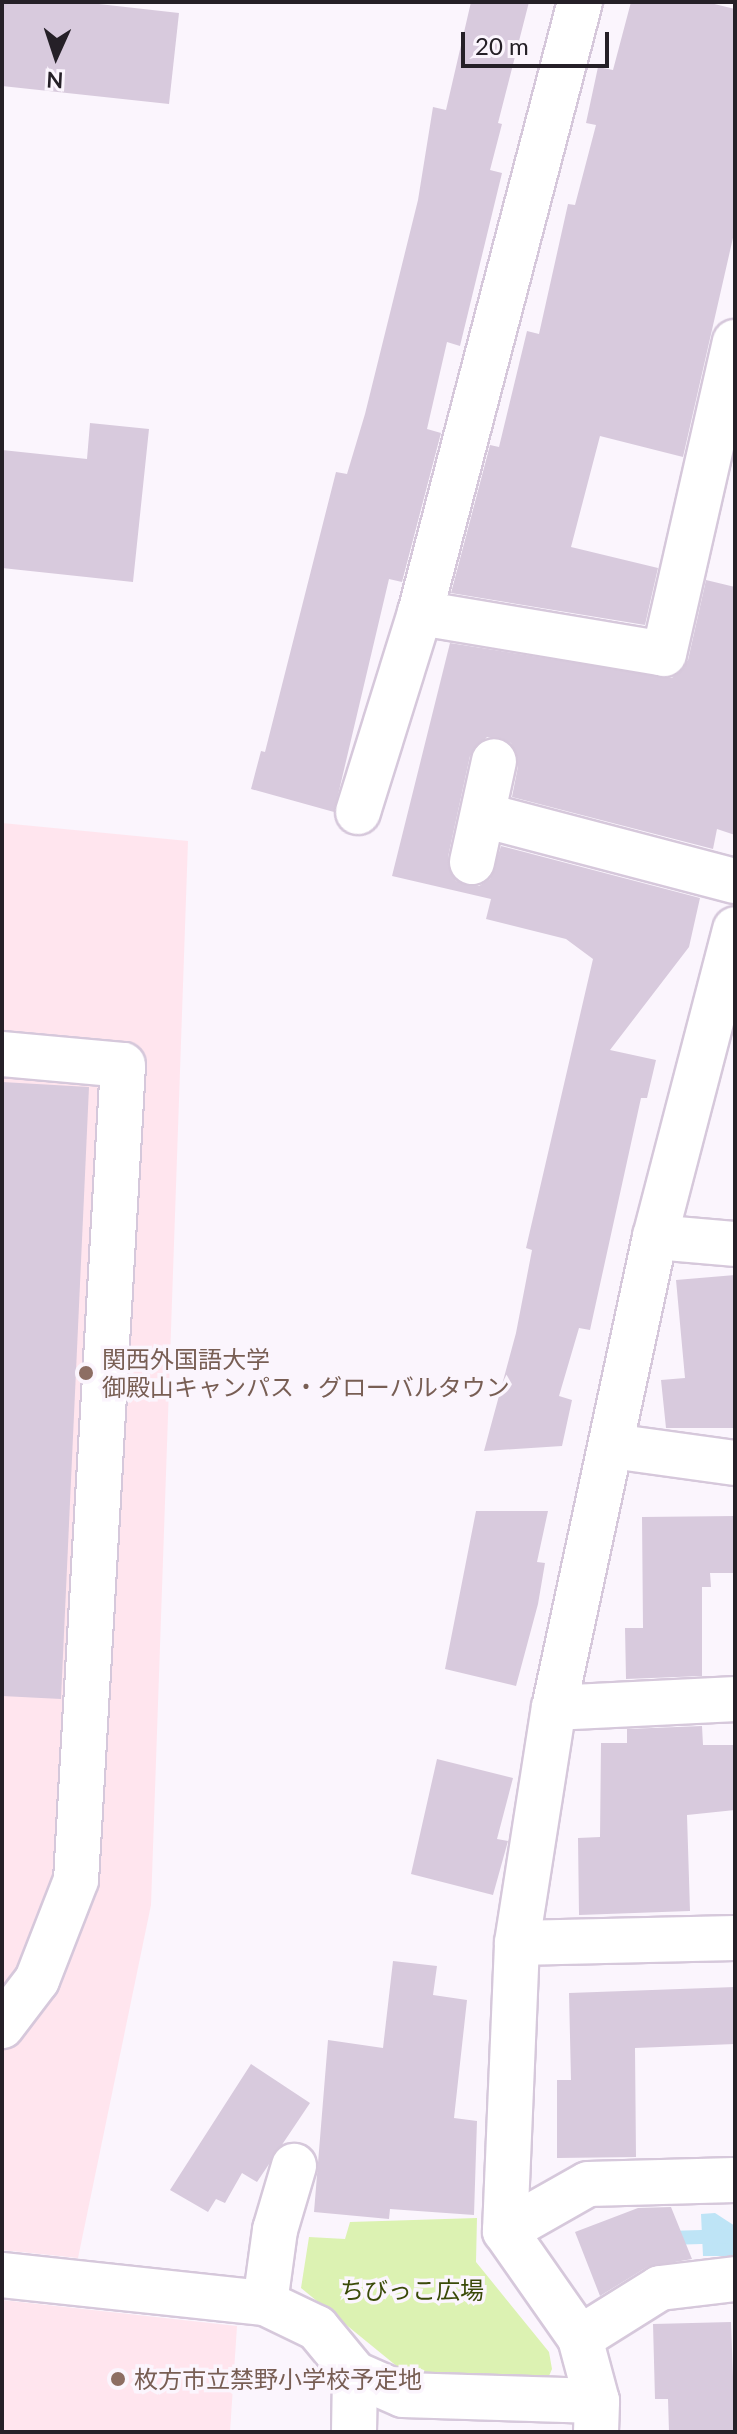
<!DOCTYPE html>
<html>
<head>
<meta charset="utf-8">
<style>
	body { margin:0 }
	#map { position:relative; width:737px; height:2434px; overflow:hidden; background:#fbf5fd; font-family:Lato,"Noto Sans JP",sans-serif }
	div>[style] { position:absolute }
	.education>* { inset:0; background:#ffe5ee }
	.green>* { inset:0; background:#dcf2b2 }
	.water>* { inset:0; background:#bee4f6 }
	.stream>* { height:14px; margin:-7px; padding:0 7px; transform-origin:7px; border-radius:7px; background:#bee4f6 }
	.building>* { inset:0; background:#d8cadd }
	.roads { filter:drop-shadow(2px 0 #d6c8db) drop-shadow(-2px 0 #d6c8db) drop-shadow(0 2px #d6c8db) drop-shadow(0 -2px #d6c8db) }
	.minor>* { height:44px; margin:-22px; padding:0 22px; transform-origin:22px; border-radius:22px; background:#fff }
	.dots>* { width:22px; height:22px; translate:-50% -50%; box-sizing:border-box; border:4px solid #fbf5fd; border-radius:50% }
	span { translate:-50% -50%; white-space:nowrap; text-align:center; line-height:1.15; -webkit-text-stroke:7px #fbf5fd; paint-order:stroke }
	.education-label { font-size:24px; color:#785e54 }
	.left { translate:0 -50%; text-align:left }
	.park-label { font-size:24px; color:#3a4a08 }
	.frame { position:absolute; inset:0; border:4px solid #252027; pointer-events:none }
	.north { position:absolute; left:16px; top:16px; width:80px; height:80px; -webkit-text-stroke:6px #fbf5fd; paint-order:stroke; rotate:183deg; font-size:22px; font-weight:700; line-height:32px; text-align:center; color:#252027 }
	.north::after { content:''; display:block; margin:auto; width:28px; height:36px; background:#252027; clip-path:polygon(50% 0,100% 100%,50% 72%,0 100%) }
	.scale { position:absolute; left:461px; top:32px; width:148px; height:36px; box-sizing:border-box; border:4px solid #252027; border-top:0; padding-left:10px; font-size:24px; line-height:28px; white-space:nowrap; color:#252027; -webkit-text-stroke:6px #fbf5fd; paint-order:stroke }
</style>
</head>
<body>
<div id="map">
	<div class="education">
		<i style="clip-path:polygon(2px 823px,188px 841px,151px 1905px,78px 2258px,2px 2250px)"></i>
		<i style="clip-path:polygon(2px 2300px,237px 2326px,230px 2432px,2px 2432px)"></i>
	</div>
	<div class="green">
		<i style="clip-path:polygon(477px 2218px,476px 2262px,549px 2352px,552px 2369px,546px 2383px,415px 2381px,301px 2288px,309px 2237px,345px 2239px,350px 2222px)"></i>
	</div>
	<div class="water">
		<i style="clip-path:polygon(715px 2213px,735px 2226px,735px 2256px,703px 2256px,701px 2214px)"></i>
	</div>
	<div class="stream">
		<i style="left:668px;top:2238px;width:67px;rotate:-1.7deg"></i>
	</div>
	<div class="building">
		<i style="clip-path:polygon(2px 2px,81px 2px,179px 13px,169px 104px,2px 86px)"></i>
		<i style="clip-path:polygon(471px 2px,529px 2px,498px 123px,502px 124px,490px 170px,502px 173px,460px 346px,447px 342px,427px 429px,441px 433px,402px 582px,389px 579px,334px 812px,251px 789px,261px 751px,265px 752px,336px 472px,347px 474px,365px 414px,418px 200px,433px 107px,446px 110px)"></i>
		<i style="clip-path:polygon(631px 2px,706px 2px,735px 9px,735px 229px,683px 457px,600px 436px,571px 547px,658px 568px,645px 625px,451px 593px,490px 445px,499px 447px,527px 331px,539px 334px,568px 204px,575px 205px,596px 125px,586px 123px,598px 67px,613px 70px)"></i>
		<i style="clip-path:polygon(90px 423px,149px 429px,133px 582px,2px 568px,2px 450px,87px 459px)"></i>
		<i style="clip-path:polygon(706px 580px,735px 587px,735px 835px,717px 829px,713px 849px,512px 797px,518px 766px,511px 743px,487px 737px,470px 756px,448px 857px,456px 881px,479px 886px,490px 879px,501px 846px,700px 898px,689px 947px,610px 1050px,656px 1060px,647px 1098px,641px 1098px,590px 1330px,579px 1328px,559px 1396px,572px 1400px,562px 1446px,484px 1451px,516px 1333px,532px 1250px,526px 1248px,593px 959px,566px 939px,486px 919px,491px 899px,392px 876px,450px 643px,672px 678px,688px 660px)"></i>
		<i style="clip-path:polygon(2px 1082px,89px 1087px,61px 1699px,2px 1696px)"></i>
		<i style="clip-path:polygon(735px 1275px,735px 1428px,666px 1428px,661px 1380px,685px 1378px,676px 1280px)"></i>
		<i style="clip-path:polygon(476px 1511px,548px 1511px,537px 1562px,545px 1563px,538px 1604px,516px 1686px,445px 1669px)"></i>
		<i style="clip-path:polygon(735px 1516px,735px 1573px,710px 1573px,711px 1587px,702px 1587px,702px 1676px,626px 1679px,625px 1628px,643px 1628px,642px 1517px)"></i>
		<i style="clip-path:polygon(702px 1726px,703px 1745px,735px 1745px,735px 1810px,687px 1815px,690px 1911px,579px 1915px,578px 1838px,600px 1837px,601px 1743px,627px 1743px,627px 1729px)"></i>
		<i style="clip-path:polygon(437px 1759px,513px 1778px,497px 1839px,508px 1841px,493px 1895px,411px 1874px)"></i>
		<i style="clip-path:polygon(393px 1961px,437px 1966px,433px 1995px,467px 2000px,454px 2118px,477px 2121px,474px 2215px,390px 2209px,389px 2219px,314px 2212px,328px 2040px,383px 2048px)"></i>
		<i style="clip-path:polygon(735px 1987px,735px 2044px,635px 2048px,636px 2157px,557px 2158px,557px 2080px,571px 2080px,569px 1993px)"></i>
		<i style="clip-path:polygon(251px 2064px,310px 2103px,257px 2182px,242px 2173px,225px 2203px,216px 2199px,208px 2212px,170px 2190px)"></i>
		<i style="clip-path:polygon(671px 2207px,692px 2259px,647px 2267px,600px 2296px,575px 2232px,638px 2208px)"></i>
		<i style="clip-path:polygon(731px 2322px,735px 2432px,669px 2432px,668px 2399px,655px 2399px,653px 2324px)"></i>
	</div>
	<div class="roads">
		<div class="minor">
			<i style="left:420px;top:613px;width:247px;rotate:9.5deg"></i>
			<i style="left:664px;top:654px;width:320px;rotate:-77.2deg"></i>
			<i style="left:358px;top:812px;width:208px;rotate:-72.7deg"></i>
			<i style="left:420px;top:613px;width:632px;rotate:-75.33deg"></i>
			<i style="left:483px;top:815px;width:260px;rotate:14.7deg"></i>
			<i style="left:472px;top:862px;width:103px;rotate:-77.7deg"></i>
			<i style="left:2px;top:1054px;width:121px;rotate:5.2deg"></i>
			<i style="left:123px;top:1065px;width:816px;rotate:93.3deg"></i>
			<i style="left:76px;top:1880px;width:107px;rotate:111.3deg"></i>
			<i style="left:37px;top:1980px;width:58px;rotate:127.3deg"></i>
			<i style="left:655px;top:1237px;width:80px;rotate:5deg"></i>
			<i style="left:612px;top:1446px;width:124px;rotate:7.9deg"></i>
			<i style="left:554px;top:1708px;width:181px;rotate:-2.8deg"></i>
			<i style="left:517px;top:1943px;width:218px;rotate:-1.3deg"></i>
			<i style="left:505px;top:2231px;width:95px;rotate:-29.5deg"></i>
			<i style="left:588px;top:2184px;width:147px;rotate:-1.6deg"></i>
			<i style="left:2px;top:2275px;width:264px;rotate:6.1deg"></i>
			<i style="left:265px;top:2303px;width:58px;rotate:25.7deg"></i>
			<i style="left:317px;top:2328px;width:60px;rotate:50.4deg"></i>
			<i style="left:355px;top:2374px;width:52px;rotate:23.6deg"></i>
			<i style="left:403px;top:2395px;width:194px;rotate:1.8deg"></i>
			<i style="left:265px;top:2303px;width:74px;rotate:-82.2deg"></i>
			<i style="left:275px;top:2230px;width:67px;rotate:-73.5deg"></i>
			<i style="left:580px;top:2338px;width:94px;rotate:-32deg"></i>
			<i style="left:660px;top:2288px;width:76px;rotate:-6.8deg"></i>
			<i style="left:354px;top:2432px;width:58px;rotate:-89deg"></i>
			<i style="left:596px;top:2432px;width:31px;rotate:-88deg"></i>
			<i style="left:597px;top:2401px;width:65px;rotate:-105.1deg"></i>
			<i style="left:580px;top:2338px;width:131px;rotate:-125deg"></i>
			<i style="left:505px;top:2231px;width:288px;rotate:-87.6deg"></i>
			<i style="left:517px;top:1943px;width:238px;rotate:-81.1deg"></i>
			<i style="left:554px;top:1708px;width:482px;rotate:-77.9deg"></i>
			<i style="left:655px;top:1237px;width:318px;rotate:-75.4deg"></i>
		</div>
	</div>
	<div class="dots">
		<i style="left:86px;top:1373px;background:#8d6e63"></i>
		<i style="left:118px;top:2379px;background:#8d6e63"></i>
	</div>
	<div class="education-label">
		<span class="left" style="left:102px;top:1373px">関西外国語大学<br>御殿山キャンパス・グローバルタウン</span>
		<span class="left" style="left:134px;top:2379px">枚方市立禁野小学校予定地</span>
	</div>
	<div class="park-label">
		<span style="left:412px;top:2290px">ちびっこ広場</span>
	</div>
	<div class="frame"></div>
	<div class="north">N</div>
	<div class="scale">20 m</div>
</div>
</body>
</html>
